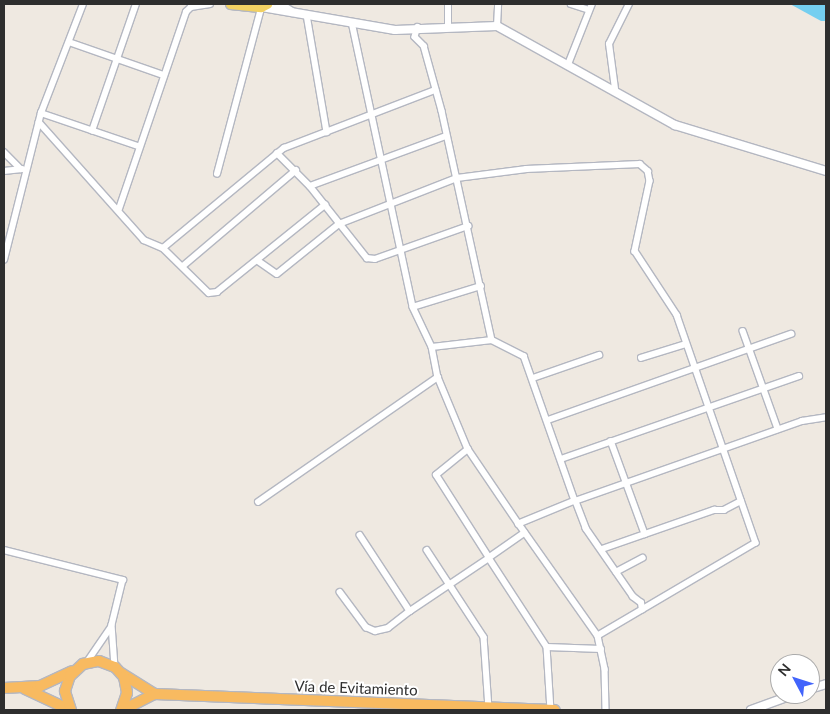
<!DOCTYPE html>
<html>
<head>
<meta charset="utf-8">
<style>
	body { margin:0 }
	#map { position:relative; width:830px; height:714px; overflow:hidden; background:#efe9e1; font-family:Lato,sans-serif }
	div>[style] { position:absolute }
	.water>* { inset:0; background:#75cff0 }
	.roads { filter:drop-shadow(1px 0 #b4b7c1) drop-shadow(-1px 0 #b4b7c1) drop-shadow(0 1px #b4b7c1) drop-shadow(0 -1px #b4b7c1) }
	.minor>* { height:5.5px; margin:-2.75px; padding:0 2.75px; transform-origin:2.75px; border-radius:2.75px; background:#fff }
	.tertiary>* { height:8px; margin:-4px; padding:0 4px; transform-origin:4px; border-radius:4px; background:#fff }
	.primary>* { height:9px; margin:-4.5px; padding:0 4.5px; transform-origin:4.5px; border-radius:4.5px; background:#f2d163 }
	.trunk>* { height:10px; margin:-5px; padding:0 5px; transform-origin:5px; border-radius:5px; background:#f8ba60 }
	span { translate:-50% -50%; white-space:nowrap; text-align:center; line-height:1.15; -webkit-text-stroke:4px #fff; paint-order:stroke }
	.street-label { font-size:15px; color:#2e2e2e }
	.frame { position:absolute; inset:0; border:5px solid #2e2e2e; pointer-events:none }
	.north { position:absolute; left:770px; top:654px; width:50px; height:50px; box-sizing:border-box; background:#fff; border:1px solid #ababab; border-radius:50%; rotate:310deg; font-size:14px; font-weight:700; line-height:20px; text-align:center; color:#2e2e2e }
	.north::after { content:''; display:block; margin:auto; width:18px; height:22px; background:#4264fb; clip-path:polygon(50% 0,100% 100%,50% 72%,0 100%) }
</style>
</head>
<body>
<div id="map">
	<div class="water">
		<i style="clip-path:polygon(790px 4px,826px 4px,826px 21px,821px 21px)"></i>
	</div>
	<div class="roads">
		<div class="minor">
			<i style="left:571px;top:4px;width:19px;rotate:18deg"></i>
			<i style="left:307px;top:15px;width:119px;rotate:80.3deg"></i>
			<i style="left:352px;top:22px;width:291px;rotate:77.9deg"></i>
			<i style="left:413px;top:307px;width:44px;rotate:64.6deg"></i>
			<i style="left:432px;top:347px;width:31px;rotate:79deg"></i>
			<i style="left:438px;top:377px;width:78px;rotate:67.4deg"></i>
			<i style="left:468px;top:449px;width:91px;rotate:55.8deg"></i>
			<i style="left:448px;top:25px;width:21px;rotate:-90deg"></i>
			<i style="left:497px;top:26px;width:22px;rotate:-87deg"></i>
			<i style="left:418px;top:27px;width:10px;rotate:107deg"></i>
			<i style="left:415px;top:37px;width:13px;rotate:45deg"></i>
			<i style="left:424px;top:46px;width:67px;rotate:74.5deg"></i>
			<i style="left:442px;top:111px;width:234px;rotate:77.7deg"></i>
			<i style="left:492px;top:340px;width:36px;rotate:27deg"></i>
			<i style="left:524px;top:356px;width:154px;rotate:70.6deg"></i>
			<i style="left:575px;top:501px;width:61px;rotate:157.7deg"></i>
			<i style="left:519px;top:524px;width:137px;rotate:54.8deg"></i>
			<i style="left:598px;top:636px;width:34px;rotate:78deg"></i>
			<i style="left:605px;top:669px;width:41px;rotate:88.6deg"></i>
			<i style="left:69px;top:42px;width:100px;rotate:19.3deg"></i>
			<i style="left:569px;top:62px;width:62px;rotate:-68.4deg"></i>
			<i style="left:615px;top:89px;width:45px;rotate:-97.6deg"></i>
			<i style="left:609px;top:44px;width:45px;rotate:-63.4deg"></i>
			<i style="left:41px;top:113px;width:102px;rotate:18.8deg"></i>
			<i style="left:39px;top:122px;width:158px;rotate:48.3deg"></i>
			<i style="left:144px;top:240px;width:21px;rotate:23deg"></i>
			<i style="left:163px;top:248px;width:64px;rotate:44.4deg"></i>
			<i style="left:209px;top:293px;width:8px;rotate:-7deg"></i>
			<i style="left:217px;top:292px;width:139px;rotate:-38.9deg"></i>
			<i style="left:92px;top:131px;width:134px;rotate:-70.9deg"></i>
			<i style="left:4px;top:152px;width:24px;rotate:45deg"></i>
			<i style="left:277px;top:153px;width:47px;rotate:45deg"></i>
			<i style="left:310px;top:186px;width:92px;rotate:51.6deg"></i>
			<i style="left:367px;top:258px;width:8px;rotate:7deg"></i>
			<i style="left:375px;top:259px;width:99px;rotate:-19.5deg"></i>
			<i style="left:4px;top:171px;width:18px;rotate:-6deg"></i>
			<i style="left:217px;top:174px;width:171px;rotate:-75.1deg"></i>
			<i style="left:310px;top:186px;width:145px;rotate:-20.2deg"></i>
			<i style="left:119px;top:209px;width:208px;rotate:-71.2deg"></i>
			<i style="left:186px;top:12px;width:7px;rotate:-45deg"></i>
			<i style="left:191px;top:7px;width:19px;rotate:-9deg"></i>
			<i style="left:163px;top:248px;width:157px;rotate:-39.6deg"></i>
			<i style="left:284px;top:148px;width:162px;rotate:-21deg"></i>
			<i style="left:4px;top:260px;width:152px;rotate:-75.9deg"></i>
			<i style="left:41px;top:113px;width:117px;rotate:-68.9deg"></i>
			<i style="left:257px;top:260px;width:24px;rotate:35deg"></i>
			<i style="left:277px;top:274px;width:80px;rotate:-38.9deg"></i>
			<i style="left:339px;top:224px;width:127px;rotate:-21.3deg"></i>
			<i style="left:457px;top:178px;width:70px;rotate:-7.4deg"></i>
			<i style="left:526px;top:169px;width:114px;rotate:-2.5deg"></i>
			<i style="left:640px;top:164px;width:11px;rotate:41deg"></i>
			<i style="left:648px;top:171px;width:10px;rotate:79deg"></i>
			<i style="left:650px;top:181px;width:72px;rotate:102.1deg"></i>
			<i style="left:635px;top:251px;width:77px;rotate:56.7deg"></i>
			<i style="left:677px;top:315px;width:241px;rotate:70.9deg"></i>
			<i style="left:756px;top:543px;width:183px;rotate:149.5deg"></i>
			<i style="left:183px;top:266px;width:148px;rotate:-40.3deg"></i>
			<i style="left:413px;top:307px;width:71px;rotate:-17.2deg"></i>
			<i style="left:743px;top:331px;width:104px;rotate:70.3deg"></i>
			<i style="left:432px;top:347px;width:60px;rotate:-6.7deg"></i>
			<i style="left:641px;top:358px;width:47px;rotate:-17.3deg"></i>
			<i style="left:533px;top:378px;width:70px;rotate:-19.2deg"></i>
			<i style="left:548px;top:420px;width:258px;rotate:-19.5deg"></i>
			<i style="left:611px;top:441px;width:99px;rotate:69.9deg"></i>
			<i style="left:561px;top:459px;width:252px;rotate:-19.2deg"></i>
			<i style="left:258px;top:502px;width:219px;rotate:-34.8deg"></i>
			<i style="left:525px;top:533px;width:44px;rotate:145.2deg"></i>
			<i style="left:489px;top:558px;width:106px;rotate:56.9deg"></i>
			<i style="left:547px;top:647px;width:63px;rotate:86.4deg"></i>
			<i style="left:360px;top:535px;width:91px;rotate:56.7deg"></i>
			<i style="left:410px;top:611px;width:95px;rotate:-33.9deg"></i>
			<i style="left:489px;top:558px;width:98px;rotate:-122.6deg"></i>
			<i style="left:436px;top:475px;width:41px;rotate:-39.1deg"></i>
			<i style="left:602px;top:549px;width:119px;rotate:-19.2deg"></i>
			<i style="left:714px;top:510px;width:10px"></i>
			<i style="left:724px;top:510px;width:19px;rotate:-28deg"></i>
			<i style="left:4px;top:550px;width:123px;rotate:14.1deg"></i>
			<i style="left:123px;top:580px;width:46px;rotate:103.7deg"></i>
			<i style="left:112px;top:625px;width:42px;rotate:85.9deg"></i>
			<i style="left:427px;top:550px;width:104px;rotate:56.8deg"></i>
			<i style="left:484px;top:637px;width:72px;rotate:86deg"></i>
			<i style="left:616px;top:572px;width:30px;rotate:-28deg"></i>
			<i style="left:340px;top:592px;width:44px;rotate:53.4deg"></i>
			<i style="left:366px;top:627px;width:10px;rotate:24deg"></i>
			<i style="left:375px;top:631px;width:13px;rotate:-13deg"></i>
			<i style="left:388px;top:628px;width:28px;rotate:-38deg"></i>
			<i style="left:642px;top:610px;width:7px;rotate:-98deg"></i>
			<i style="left:641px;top:603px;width:10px;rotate:-143deg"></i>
			<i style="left:633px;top:597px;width:83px;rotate:-124.7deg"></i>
			<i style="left:586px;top:529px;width:30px;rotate:-111deg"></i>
			<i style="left:575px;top:501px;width:241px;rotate:-19.4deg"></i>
			<i style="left:802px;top:421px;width:24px;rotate:-9deg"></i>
			<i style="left:547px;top:647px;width:54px;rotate:2.1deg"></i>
			<i style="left:87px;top:662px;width:42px;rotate:-55.6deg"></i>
		</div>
		<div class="tertiary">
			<i style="left:279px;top:4px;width:15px;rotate:32deg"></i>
			<i style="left:256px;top:6px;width:141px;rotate:9.8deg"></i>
			<i style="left:395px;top:30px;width:102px;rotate:-2.2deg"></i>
			<i style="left:497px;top:26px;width:204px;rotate:29.1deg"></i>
			<i style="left:675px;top:125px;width:158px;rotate:16.9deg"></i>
			<i style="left:810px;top:689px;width:17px;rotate:-17deg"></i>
			<i style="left:751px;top:710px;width:47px;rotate:-20deg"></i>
		</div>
		<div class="primary">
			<i style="left:230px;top:4px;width:31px;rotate:6deg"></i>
			<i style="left:261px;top:7px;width:7px;rotate:-27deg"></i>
		</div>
		<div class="trunk">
			<i style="left:121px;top:673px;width:40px;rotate:32deg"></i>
			<i style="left:155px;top:694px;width:400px;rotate:2.3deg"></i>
			<i style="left:4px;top:688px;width:36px;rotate:-3deg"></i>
			<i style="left:40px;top:686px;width:35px;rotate:-25deg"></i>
			<i style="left:25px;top:689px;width:50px;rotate:25deg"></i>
			<i style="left:71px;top:710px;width:20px;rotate:-108deg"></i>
			<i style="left:65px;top:691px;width:16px;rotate:-72deg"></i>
			<i style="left:70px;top:676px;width:18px;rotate:-43deg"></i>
			<i style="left:83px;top:664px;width:16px;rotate:-11deg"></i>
			<i style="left:99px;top:661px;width:17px;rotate:21deg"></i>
			<i style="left:115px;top:667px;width:13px;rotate:48deg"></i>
			<i style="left:124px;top:677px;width:16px;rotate:79deg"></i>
			<i style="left:127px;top:693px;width:18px;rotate:109deg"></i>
			<i style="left:123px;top:710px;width:36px;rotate:-27deg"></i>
		</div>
	</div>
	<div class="street-label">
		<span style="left:356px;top:688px;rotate:2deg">Vía de Evitamiento</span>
	</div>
	<div class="frame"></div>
	<div class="north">N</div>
</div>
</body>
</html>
